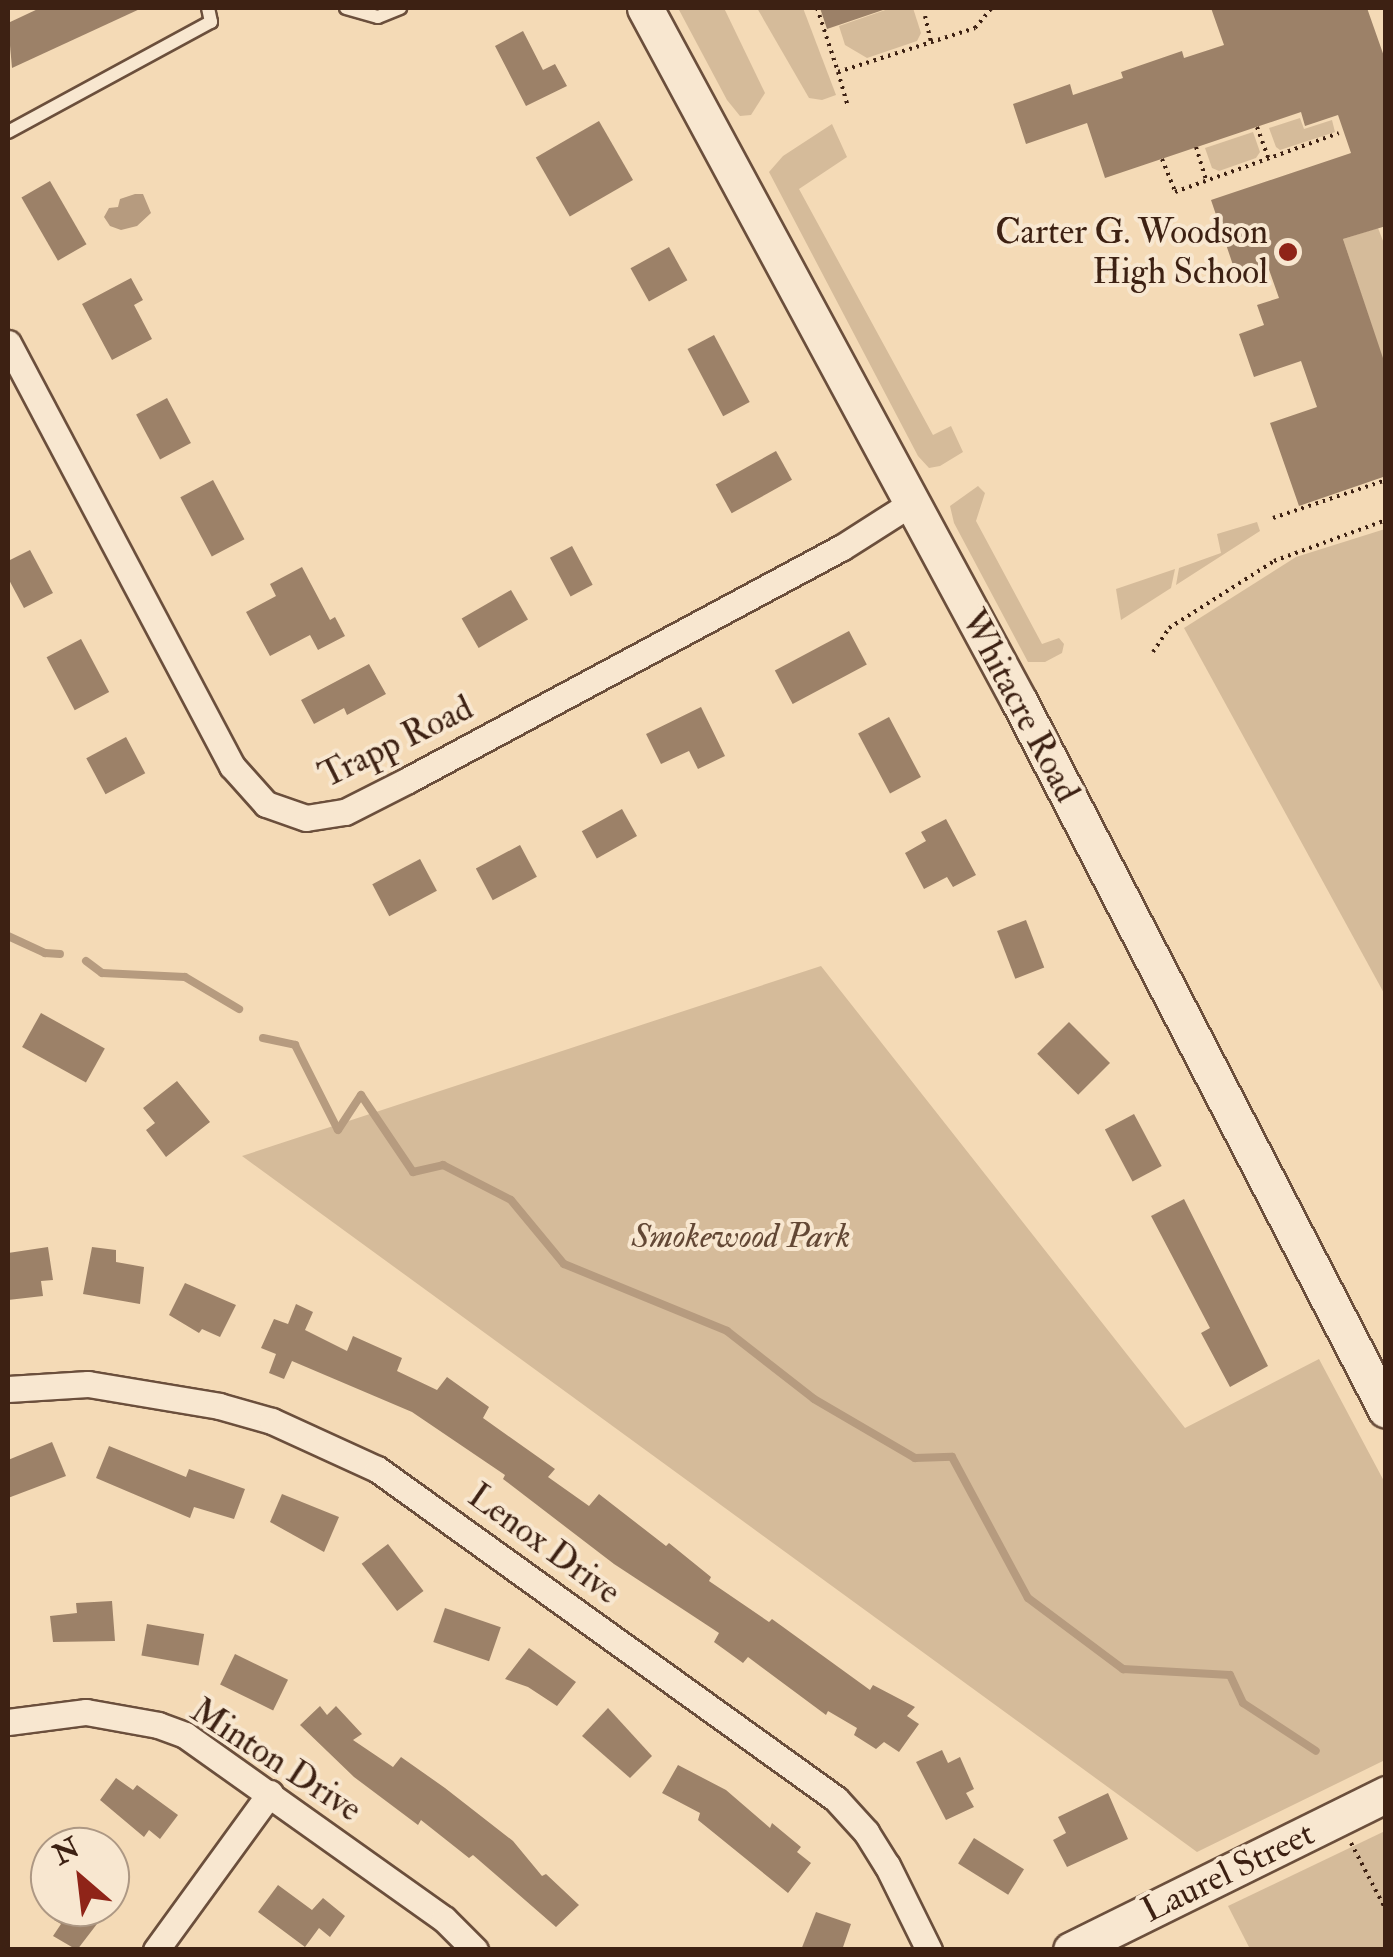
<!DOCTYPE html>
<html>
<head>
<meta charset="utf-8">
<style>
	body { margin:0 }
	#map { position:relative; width:1393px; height:1957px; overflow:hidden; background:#f4dab6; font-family:"IM FELL Double Pica",serif }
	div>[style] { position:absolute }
	.green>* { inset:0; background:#d5bb9a }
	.water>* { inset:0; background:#b69b7f }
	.stream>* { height:8px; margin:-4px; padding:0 4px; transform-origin:4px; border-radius:4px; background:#b69b7f }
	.building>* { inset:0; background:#9c8168; transform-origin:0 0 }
	.path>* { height:4px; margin-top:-2px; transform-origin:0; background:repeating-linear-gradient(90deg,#3d2113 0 2.5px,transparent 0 7.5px) }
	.roads { filter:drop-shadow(2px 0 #6b4f3c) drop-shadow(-2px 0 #6b4f3c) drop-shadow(0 2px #6b4f3c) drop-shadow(0 -2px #6b4f3c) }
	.lane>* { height:12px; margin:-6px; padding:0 6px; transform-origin:6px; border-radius:6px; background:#f8e7d0 }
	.street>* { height:25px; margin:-12.5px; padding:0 12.5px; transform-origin:12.5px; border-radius:12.5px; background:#f8e7d0 }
	.secondary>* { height:35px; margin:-17.5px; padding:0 17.5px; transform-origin:17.5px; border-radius:17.5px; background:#f8e7d0 }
	.dots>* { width:28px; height:28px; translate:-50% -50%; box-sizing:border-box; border:5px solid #f8e7d0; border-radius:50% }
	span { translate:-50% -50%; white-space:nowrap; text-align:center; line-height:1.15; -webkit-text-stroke:8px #f8e7d0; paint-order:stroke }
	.poi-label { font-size:35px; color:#3d2113 }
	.right { translate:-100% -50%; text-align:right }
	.street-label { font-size:35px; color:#3d2113 }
	.park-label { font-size:35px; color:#634835; font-style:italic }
	.frame { position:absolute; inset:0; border:10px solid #3d2113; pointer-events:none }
	.north { position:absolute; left:30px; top:1827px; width:100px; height:100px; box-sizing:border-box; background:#f8e7d0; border:2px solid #ad9884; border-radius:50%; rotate:332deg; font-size:28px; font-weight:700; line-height:40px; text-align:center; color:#3d2113 }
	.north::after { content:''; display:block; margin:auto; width:35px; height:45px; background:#8f2418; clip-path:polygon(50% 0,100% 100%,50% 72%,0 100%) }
</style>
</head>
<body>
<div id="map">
	<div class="green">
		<i style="clip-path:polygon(678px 8px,724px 8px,765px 93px,751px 115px,740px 116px,727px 100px)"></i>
		<i style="clip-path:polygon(757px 8px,803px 8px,836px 95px,822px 100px,809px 98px)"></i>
		<i style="clip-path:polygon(891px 8px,913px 8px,921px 33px,917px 41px,867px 58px,845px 45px,839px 26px)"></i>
		<i style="clip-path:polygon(1300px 118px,1304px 129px,1332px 120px,1335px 132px,1280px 150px,1276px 147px,1269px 128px)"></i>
		<i style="clip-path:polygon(832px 124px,847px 157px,799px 189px,933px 435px,951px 426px,963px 452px,940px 466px,929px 468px,918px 456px,769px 172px,783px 156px)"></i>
		<i style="clip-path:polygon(1253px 132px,1260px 152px,1256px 158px,1219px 171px,1212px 168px,1205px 148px)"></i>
		<i style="clip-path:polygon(1378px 228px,1385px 246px,1385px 367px,1343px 239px)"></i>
		<i style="clip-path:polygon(978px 486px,985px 493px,976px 521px,1042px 644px,1059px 638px,1064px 644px,1062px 653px,1045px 662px,1028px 662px,954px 523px,950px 506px)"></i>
		<i style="clip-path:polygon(1257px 522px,1260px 531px,1176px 585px,1179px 568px,1221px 553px,1217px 534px)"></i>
		<i style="clip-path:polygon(1385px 529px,1386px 529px,1385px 995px,1184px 628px,1296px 557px)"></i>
		<i style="clip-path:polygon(1175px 569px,1171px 588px,1121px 620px,1116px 589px)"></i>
		<i style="clip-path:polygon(821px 966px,1185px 1428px,1319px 1359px,1385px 1483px,1385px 1760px,1197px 1852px,242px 1156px)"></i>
		<i style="clip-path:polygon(1385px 1831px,1385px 1949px,1250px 1949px,1228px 1906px)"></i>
	</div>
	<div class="water">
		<i style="clip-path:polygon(135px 194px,143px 194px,151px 213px,137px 226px,121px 230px,110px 226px,104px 217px,109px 208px,118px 207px,120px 199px)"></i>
	</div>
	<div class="stream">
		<i style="left:8px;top:936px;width:41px;rotate:24.7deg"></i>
		<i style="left:45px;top:953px;width:15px;rotate:4deg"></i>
		<i style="left:86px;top:961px;width:20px;rotate:37deg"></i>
		<i style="left:102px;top:973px;width:83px;rotate:2.8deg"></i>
		<i style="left:185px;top:977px;width:63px;rotate:30.7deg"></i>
		<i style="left:263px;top:1038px;width:33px;rotate:12deg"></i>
		<i style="left:295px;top:1045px;width:95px;rotate:63.2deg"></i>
		<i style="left:338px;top:1130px;width:42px;rotate:-56.7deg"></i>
		<i style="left:361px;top:1095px;width:93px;rotate:56deg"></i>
		<i style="left:413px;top:1172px;width:31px;rotate:-13deg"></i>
		<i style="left:443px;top:1165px;width:76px;rotate:27.2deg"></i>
		<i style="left:511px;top:1200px;width:83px;rotate:50.4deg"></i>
		<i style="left:564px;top:1264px;width:176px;rotate:22.3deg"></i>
		<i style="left:727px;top:1331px;width:110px;rotate:38deg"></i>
		<i style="left:814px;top:1399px;width:117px;rotate:30.3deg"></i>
		<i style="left:915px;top:1458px;width:37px;rotate:-2deg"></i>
		<i style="left:952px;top:1457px;width:160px;rotate:61.7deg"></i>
		<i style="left:1028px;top:1598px;width:119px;rotate:36.8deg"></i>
		<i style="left:1123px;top:1669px;width:107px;rotate:3.2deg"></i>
		<i style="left:1230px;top:1675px;width:31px;rotate:65deg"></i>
		<i style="left:1243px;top:1703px;width:87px;rotate:33.3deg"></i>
	</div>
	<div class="building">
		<i style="clip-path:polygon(40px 8px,142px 8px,12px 68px,8px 23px)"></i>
		<i style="clip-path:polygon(820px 8px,883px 8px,883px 10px,827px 29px)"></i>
		<i style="clip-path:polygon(1211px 8px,1367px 8px,1386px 62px,1386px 226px,1343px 239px,1386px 367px,1386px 476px,1299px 506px,1270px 423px,1317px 407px,1301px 361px,1254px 377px,1239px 334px,1264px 325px,1257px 305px,1279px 298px,1267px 264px,1236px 274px,1211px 200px,1351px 153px,1338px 115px,1305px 126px,1301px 112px,1105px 178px,1087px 123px,1026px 144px,1013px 104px,1070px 84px,1073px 95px,1123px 78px,1121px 72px,1182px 51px,1184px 58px,1224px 45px)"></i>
		<i style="clip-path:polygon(523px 31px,543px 70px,555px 64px,567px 86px,526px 106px,495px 46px)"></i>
		<i style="left:599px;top:121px;width:68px;height:73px;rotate:60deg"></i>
		<i style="left:50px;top:181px;width:73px;height:33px;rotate:60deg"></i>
		<i style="left:669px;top:247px;width:38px;height:44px;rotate:61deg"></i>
		<i style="clip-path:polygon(131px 278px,143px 300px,134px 305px,152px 339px,112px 360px,82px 304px)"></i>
		<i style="left:714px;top:335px;width:76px;height:30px;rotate:62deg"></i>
		<i style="left:167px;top:398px;width:51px;height:35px;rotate:62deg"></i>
		<i style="left:776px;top:451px;width:33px;height:69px;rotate:61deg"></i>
		<i style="left:213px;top:480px;width:67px;height:37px;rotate:62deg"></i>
		<i style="left:572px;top:546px;width:44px;height:25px;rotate:62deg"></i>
		<i style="clip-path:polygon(30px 550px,53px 593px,24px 608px,8px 578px,8px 561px)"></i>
		<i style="clip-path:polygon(302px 567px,330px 620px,335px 617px,345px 636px,318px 650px,310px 635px,270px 656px,246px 612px,276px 596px,270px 584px)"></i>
		<i style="left:511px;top:590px;width:34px;height:57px;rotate:60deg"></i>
		<i style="left:849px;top:631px;width:38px;height:84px;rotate:62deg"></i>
		<i style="left:81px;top:639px;width:60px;height:39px;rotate:62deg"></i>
		<i style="clip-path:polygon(369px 664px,386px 694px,347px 715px,344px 708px,314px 724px,301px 700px)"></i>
		<i style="clip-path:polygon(701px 707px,725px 756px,698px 769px,689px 751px,661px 764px,646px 734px)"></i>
		<i style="left:889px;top:717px;width:68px;height:35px;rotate:62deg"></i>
		<i style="left:126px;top:737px;width:41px;height:45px;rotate:62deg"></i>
		<i style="left:622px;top:809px;width:31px;height:46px;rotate:61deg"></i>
		<i style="clip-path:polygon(946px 819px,976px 875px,953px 887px,947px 877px,924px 889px,905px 853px,926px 841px,921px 832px)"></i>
		<i style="left:520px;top:845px;width:36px;height:50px;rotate:62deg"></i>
		<i style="left:420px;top:859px;width:36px;height:54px;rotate:62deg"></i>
		<i style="left:1026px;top:920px;width:51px;height:31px;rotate:69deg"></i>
		<i style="left:41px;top:1013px;width:73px;height:39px;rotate:29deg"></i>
		<i style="left:1069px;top:1022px;width:58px;height:45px;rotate:45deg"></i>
		<i style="clip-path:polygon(177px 1081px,210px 1122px,166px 1157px,146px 1130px,155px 1123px,143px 1108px)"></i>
		<i style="left:1134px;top:1114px;width:59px;height:33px;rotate:62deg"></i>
		<i style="clip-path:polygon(1184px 1199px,1268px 1366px,1230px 1387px,1201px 1333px,1210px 1328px,1151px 1216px)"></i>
		<i style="clip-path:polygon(48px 1247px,53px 1280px,41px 1281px,43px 1296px,8px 1300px,8px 1253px)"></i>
		<i style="clip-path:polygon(92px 1247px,116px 1250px,116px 1262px,144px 1267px,140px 1304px,83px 1294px)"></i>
		<i style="clip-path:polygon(185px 1283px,236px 1305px,220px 1337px,202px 1329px,199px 1333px,169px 1315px)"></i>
		<i style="clip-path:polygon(296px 1304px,313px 1312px,305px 1330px,347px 1351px,353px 1336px,402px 1358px,397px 1371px,437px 1390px,447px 1377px,489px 1407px,483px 1418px,555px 1469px,548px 1477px,589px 1506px,599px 1494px,666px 1546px,669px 1543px,711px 1577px,709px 1581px,769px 1622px,772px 1619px,870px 1690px,873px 1685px,915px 1707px,907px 1716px,919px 1724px,899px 1752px,884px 1742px,876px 1749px,854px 1735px,857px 1728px,828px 1711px,826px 1715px,748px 1657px,743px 1663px,714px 1642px,719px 1633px,614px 1564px,503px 1479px,505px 1475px,412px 1412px,292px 1361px,284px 1379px,269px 1373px,276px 1354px,261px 1348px,274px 1319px,288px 1324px)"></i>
		<i style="clip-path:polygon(52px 1442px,66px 1476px,8px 1498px,8px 1460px)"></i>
		<i style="clip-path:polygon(109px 1446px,186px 1477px,189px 1469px,245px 1489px,234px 1519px,194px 1507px,190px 1518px,96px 1478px)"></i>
		<i style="clip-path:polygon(282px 1494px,339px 1517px,324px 1552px,270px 1522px)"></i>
		<i style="left:388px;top:1544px;width:59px;height:33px;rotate:53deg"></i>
		<i style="clip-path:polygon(112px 1601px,115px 1641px,53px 1642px,50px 1616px,77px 1613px,76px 1603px)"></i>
		<i style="left:445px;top:1608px;width:59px;height:36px;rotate:19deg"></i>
		<i style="left:147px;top:1624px;width:58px;height:32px;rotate:10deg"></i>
		<i style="clip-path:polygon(529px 1648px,576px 1682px,557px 1706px,528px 1687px,505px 1679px)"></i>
		<i style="left:235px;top:1654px;width:59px;height:34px;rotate:26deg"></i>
		<i style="clip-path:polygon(320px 1706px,327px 1715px,336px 1706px,362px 1734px,353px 1740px,393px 1767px,401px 1757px,445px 1788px,513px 1841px,542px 1876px,546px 1874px,579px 1905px,556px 1927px,473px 1855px,469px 1858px,421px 1820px,418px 1825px,354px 1777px,300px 1725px)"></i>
		<i style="clip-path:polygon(608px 1708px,652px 1756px,630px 1778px,582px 1736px)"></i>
		<i style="clip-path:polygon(942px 1750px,948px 1763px,960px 1757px,974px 1789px,966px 1793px,974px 1807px,946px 1820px,916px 1762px)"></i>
		<i style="clip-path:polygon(678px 1765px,726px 1790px,770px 1828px,772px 1823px,801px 1847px,797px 1852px,811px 1863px,788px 1893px,698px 1820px,700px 1813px,662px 1793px)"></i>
		<i style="clip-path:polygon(116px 1778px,133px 1790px,137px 1785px,178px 1815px,160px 1839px,149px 1830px,144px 1837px,100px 1800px)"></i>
		<i style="clip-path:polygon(1108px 1793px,1128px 1839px,1067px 1867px,1053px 1840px,1066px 1833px,1058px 1817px)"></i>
		<i style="left:974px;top:1838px;width:59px;height:30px;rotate:32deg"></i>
		<i style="clip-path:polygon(278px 1885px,312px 1910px,323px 1898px,345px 1916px,330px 1937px,319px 1928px,305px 1947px,258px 1912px)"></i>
		<i style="clip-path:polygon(62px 1907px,110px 1907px,77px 1950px,53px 1936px,61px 1924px,54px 1920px)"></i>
		<i style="clip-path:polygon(816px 1912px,851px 1924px,842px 1950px,801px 1950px)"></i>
	</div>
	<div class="path">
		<i style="left:817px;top:8px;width:67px;rotate:71.8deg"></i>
		<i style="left:838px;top:72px;width:144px;rotate:-17.8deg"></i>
		<i style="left:975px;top:28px;width:26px;rotate:-50deg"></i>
		<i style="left:925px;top:16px;width:27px;rotate:77deg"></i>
		<i style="left:838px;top:72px;width:35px;rotate:74deg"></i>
		<i style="left:1257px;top:127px;width:33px;rotate:70deg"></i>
		<i style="left:1196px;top:147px;width:34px;rotate:73deg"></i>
		<i style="left:1162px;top:159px;width:35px;rotate:68deg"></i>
		<i style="left:1175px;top:192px;width:174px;rotate:-19.8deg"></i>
		<i style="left:1273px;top:518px;width:119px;rotate:-18.6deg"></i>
		<i style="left:1153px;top:652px;width:29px;rotate:-56deg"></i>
		<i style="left:1169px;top:628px;width:125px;rotate:-32.5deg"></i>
		<i style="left:1274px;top:561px;width:119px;rotate:-20.1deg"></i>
		<i style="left:1351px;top:1843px;width:76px;rotate:62.4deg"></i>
	</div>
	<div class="roads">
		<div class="lane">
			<i style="left:346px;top:8px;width:33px;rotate:16deg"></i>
			<i style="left:378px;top:17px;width:24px;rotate:-22deg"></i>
			<i style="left:8px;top:132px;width:231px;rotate:-28.5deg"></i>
			<i style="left:211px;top:22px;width:14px;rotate:-102deg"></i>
		</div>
		<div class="street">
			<i style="left:8px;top:343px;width:479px;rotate:62.1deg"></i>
			<i style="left:232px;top:766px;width:51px;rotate:48.2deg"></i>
			<i style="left:266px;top:804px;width:42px;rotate:19.3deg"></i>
			<i style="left:306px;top:818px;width:39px;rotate:-9deg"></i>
			<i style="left:345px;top:812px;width:71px;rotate:-26.9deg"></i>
			<i style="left:408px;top:780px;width:491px;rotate:-28.2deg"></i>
			<i style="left:841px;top:548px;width:82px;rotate:-32.5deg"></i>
			<i style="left:8px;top:1389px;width:80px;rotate:-3.6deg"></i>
			<i style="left:88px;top:1384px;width:133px;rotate:9.5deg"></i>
			<i style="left:219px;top:1406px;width:55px;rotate:15.8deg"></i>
			<i style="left:272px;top:1421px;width:115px;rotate:24.6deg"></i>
			<i style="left:377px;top:1469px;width:565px;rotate:35.71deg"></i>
			<i style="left:836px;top:1799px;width:45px;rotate:47.7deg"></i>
			<i style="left:866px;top:1832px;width:39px;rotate:58deg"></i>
			<i style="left:887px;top:1865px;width:95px;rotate:63.7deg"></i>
			<i style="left:8px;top:1722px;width:79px;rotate:-7.3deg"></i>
			<i style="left:86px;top:1712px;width:73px;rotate:10.2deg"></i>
			<i style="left:158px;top:1725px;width:29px;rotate:20deg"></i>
			<i style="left:185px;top:1735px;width:318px;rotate:35.4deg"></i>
			<i style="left:444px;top:1919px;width:44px;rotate:45deg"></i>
			<i style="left:156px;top:1950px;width:194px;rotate:-54deg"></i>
		</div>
		<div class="secondary">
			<i style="left:645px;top:8px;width:787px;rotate:61.65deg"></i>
			<i style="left:1019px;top:701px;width:798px;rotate:62.63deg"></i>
			<i style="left:1071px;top:1950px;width:352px;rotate:-26.3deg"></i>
		</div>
	</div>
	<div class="dots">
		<i style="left:1288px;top:252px;background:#8f2418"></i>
	</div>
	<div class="poi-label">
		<span class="right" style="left:1268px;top:252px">Carter G. Woodson<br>High School</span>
	</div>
	<div class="street-label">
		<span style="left:1020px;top:706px;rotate:62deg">Whitacre Road</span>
		<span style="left:396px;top:742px;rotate:-26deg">Trapp Road</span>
		<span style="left:544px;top:1544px;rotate:36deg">Lenox Drive</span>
		<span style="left:276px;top:1760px;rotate:33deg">Minton Drive</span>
		<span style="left:1228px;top:1872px;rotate:-26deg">Laurel Street</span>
	</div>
	<div class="park-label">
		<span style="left:741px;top:1236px">Smokewood Park</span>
	</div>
	<div class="frame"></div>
	<div class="north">N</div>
</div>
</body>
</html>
